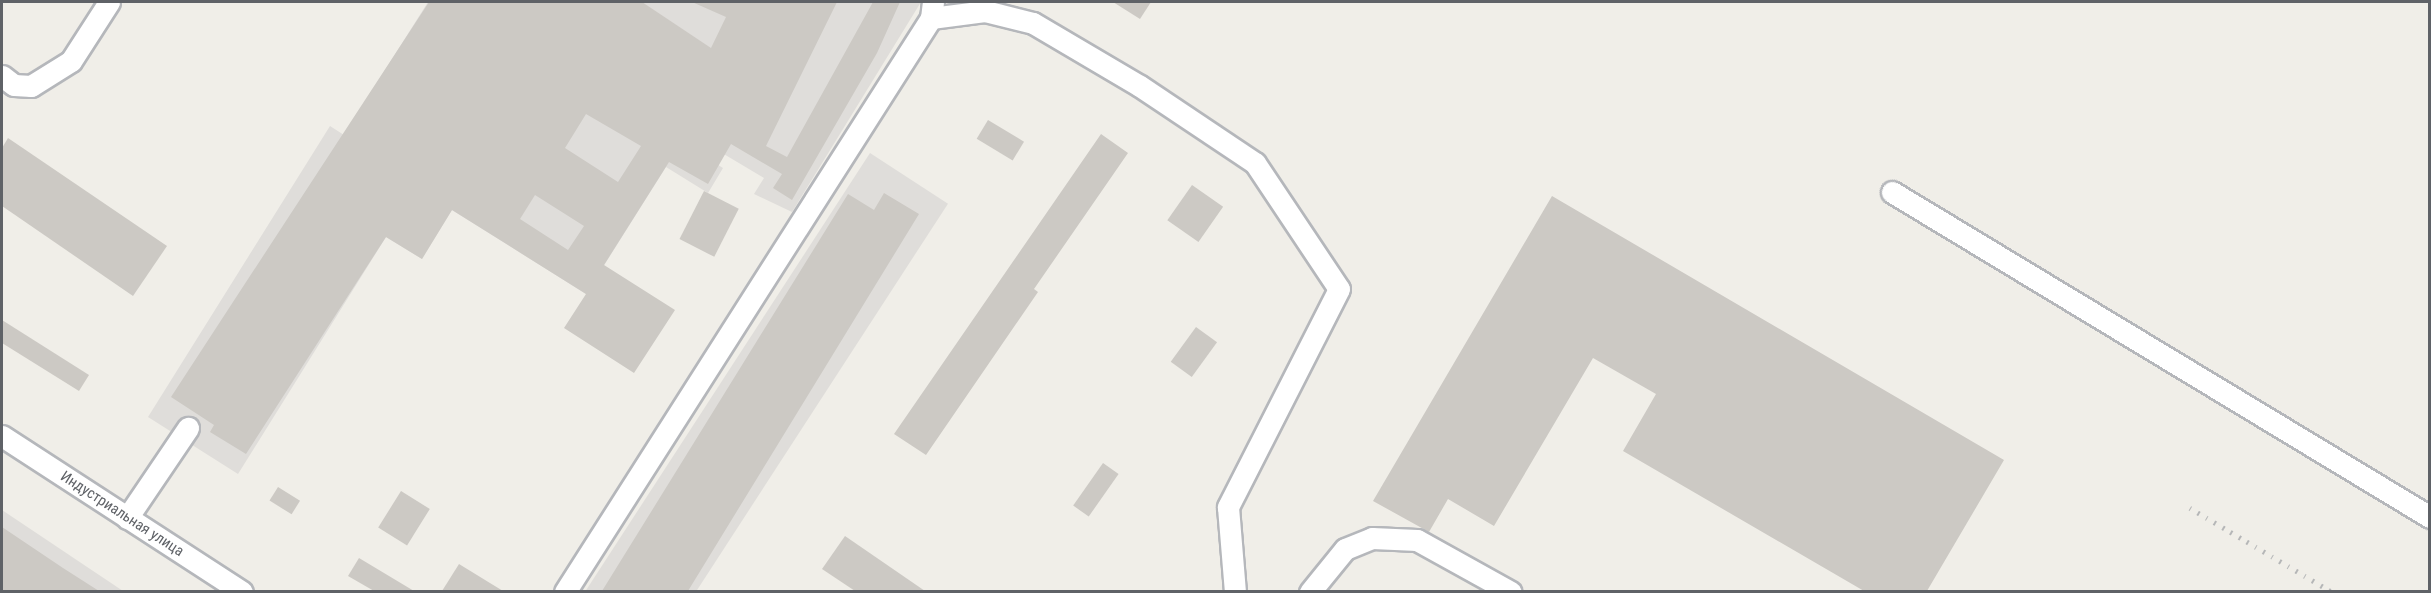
<!DOCTYPE html>
<html>
<head>
<meta charset="utf-8">
<style>
	body { margin:0 }
	#map { position:relative; width:2431px; height:593px; overflow:hidden; background:#f0eee8; font-family:"Roboto Condensed",sans-serif }
	div>[style] { position:absolute }
	.industrial>* { inset:0; background:#dfddda; transform-origin:0 0 }
	.building>* { inset:0; background:#ccc9c4; transform-origin:0 0 }
	.roads { filter:drop-shadow(2px 0 #b5b7bb) drop-shadow(-2px 0 #b5b7bb) drop-shadow(0 2px #b5b7bb) drop-shadow(0 -2px #b5b7bb) }
	.minor>* { height:21px; margin:-10.5px; padding:0 10.5px; transform-origin:10.5px; border-radius:10.5px; background:#fff }
	.rail>* { height:4.5px; margin-top:-2.25px; transform-origin:0; background:repeating-linear-gradient(90deg,#b5b6b7 0 1.5px,transparent 0 9.5px) }
	span { translate:-50% -50%; white-space:nowrap; text-align:center; line-height:1.15; -webkit-text-stroke:4.5px #fff; paint-order:stroke }
	.street-label { font-size:15px; color:#5f6267 }
	.frame { position:absolute; inset:0; border:3px solid #5f6267; pointer-events:none }
</style>
</head>
<body>
<div id="map">
	<div class="industrial">
		<i style="clip-path:polygon(428px 2px,921px 2px,792px 212px,754px 194px,764px 178px,660px 116px,645px 119px,723px 168px,708px 193px,666px 167px,586px 294px,452px 210px,422px 259px,386px 237px,238px 474px,148px 417px,330px 126px,344px 135px)"></i>
		<i style="left:870px;top:153px;width:93px;height:522px;rotate:33deg"></i>
		<i style="clip-path:polygon(2px 510px,123px 591px,2px 591px)"></i>
	</div>
	<div class="building">
		<i style="clip-path:polygon(evenodd,429px 2px,642px 2px,711px 48px,726px 17px,692px 2px,837px 2px,766px 146px,787px 157px,873px 2px,900px 2px,877px 53px,792px 200px,773px 188px,782px 174px,731px 144px,708px 184px,669px 162px,604px 265px,675px 310px,634px 373px,564px 328px,586px 294px,452px 210px,422px 259px,386px 237px,246px 454px,210px 432px,214px 425px,171px 397px,429px 2px,586px 114px,641px 146px,618px 182px,565px 148px,586px 114px,429px 2px,535px 195px,584px 226px,568px 250px,520px 219px,535px 195px)"></i>
		<i style="clip-path:polygon(1113px 2px,1151px 2px,1140px 19px)"></i>
		<i style="left:988px;top:120px;width:42px;height:22px;rotate:31deg"></i>
		<i style="clip-path:polygon(1101px 134px,1128px 153px,1034px 289px,1038px 292px,926px 455px,894px 434px)"></i>
		<i style="clip-path:polygon(8px 138px,167px 246px,133px 296px,2px 206px,2px 148px)"></i>
		<i style="left:1192px;top:185px;width:38px;height:43px;rotate:35deg"></i>
		<i style="left:704px;top:191px;width:39px;height:54px;rotate:27deg"></i>
		<i style="clip-path:polygon(884px 193px,919px 214px,688px 591px,602px 591px,848px 194px,874px 210px)"></i>
		<i style="clip-path:polygon(1552px 196px,2004px 460px,1927px 591px,1864px 591px,1623px 451px,1656px 394px,1593px 358px,1494px 526px,1448px 499px,1429px 532px,1373px 501px)"></i>
		<i style="clip-path:polygon(2px 320px,89px 375px,79px 391px,2px 343px)"></i>
		<i style="left:1196px;top:327px;width:26px;height:43px;rotate:36deg"></i>
		<i style="left:1103px;top:463px;width:19px;height:52px;rotate:35deg"></i>
		<i style="left:278px;top:487px;width:26px;height:16px;rotate:32deg"></i>
		<i style="left:401px;top:491px;width:34px;height:43px;rotate:32deg"></i>
		<i style="clip-path:polygon(2px 527px,63px 568px,99px 591px,2px 591px)"></i>
		<i style="clip-path:polygon(845px 536px,925px 591px,855px 591px,822px 569px)"></i>
		<i style="clip-path:polygon(359px 558px,414px 591px,374px 591px,348px 576px)"></i>
		<i style="clip-path:polygon(459px 564px,503px 591px,442px 591px)"></i>
	</div>
	<div class="roads">
		<div class="minor">
			<i style="left:931px;top:18px;width:54px;rotate:-7.4deg"></i>
			<i style="left:985px;top:11px;width:49px;rotate:14deg"></i>
			<i style="left:1033px;top:23px;width:124px;rotate:30.5deg"></i>
			<i style="left:1140px;top:86px;width:138px;rotate:33.8deg"></i>
			<i style="left:1255px;top:163px;width:151px;rotate:56.3deg"></i>
			<i style="left:1339px;top:289px;width:245px;rotate:117deg"></i>
			<i style="left:1228px;top:507px;width:85px;rotate:85.3deg"></i>
			<i style="left:2px;top:76px;width:15px;rotate:37deg"></i>
			<i style="left:14px;top:85px;width:17px;rotate:3deg"></i>
			<i style="left:31px;top:86px;width:47px;rotate:-32deg"></i>
			<i style="left:71px;top:61px;width:70px;rotate:-57.2deg"></i>
			<i style="left:1892px;top:192px;width:629px;rotate:31.14deg"></i>
			<i style="left:2px;top:436px;width:286px;rotate:33deg"></i>
			<i style="left:127px;top:518px;width:109px;rotate:-55.9deg"></i>
			<i style="left:565px;top:592px;width:681px;rotate:-57.48deg"></i>
			<i style="left:931px;top:18px;width:16px;rotate:-83deg"></i>
			<i style="left:1310px;top:592px;width:55px;rotate:-50.9deg"></i>
			<i style="left:1345px;top:549px;width:29px;rotate:-22deg"></i>
			<i style="left:1372px;top:538px;width:45px;rotate:2.5deg"></i>
			<i style="left:1417px;top:540px;width:107px;rotate:29deg"></i>
		</div>
	</div>
	<div class="rail">
		<i style="left:2190px;top:508px;width:165px;rotate:30.6deg"></i>
	</div>
	<div class="street-label">
		<span style="left:122px;top:514px;rotate:33deg">Индустриальная улица</span>
	</div>
	<div class="frame"></div>
</div>
</body>
</html>
